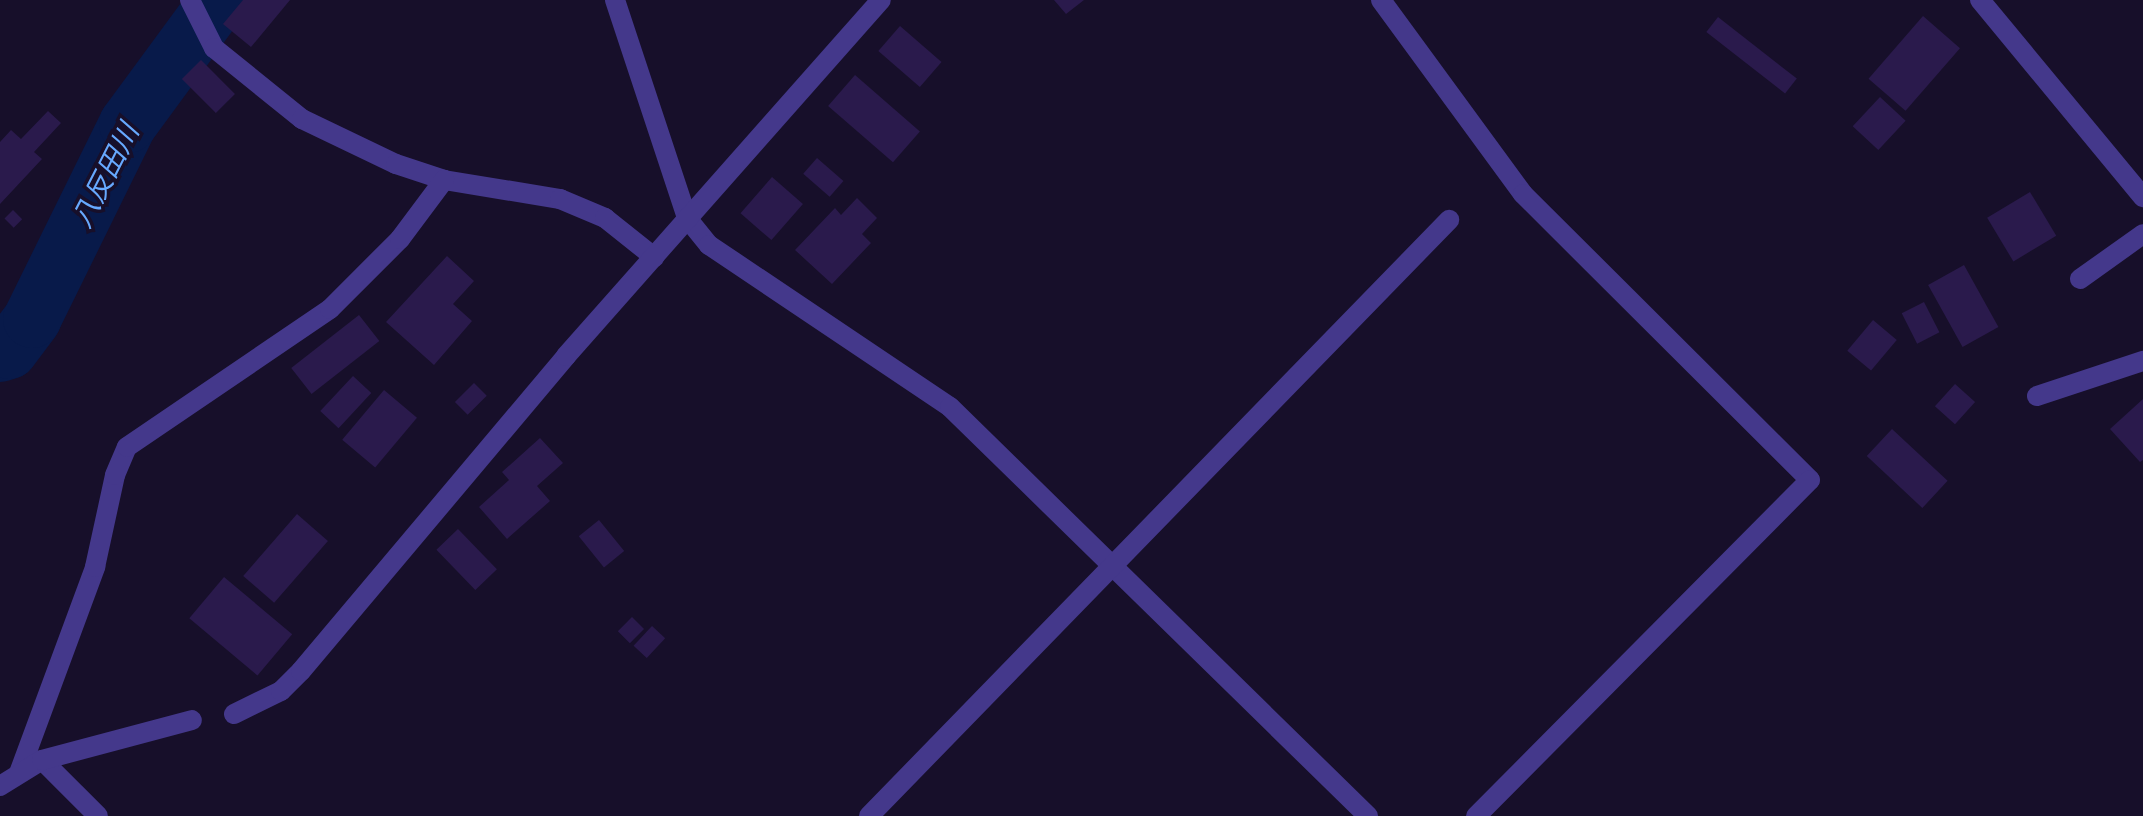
<!DOCTYPE html>
<html>
<head>
<meta charset="utf-8">
<style>
	body { margin:0 }
	#map { position:relative; width:2143px; height:816px; overflow:hidden; background:#170f2a; font-family:Barlow,"Noto Sans JP",sans-serif }
	div>[style] { position:absolute }
	.river>* { height:58px; margin:-29px; padding:0 29px; transform-origin:29px; border-radius:29px; background:#081a4a }
	.building>* { inset:0; background:#2a1a4c; transform-origin:0 0 }
	.street>* { height:20px; margin:-10px; padding:0 10px; transform-origin:10px; border-radius:10px; background:#44388b }
	span { translate:-50% -50%; white-space:nowrap; text-align:center; line-height:1.15; -webkit-text-stroke:7px #170f2a; paint-order:stroke }
	.water-label { font-size:28px; color:#67a9ff; font-style:italic }
</style>
</head>
<body>
<div id="map">
	<div class="river">
		<i style="left:0;top:353px;width:9px;rotate:-18deg"></i>
		<i style="left:9px;top:350px;width:39px;rotate:-53deg"></i>
		<i style="left:32px;top:319px;width:217px;rotate:-63.8deg"></i>
		<i style="left:128px;top:124px;width:154px;rotate:-53.7deg"></i>
	</div>
	<div class="building">
		<i style="clip-path:polygon(243px 0,290px 0,251px 47px,223px 24px)"></i>
		<i style="clip-path:polygon(1054px 0,1084px 0,1066px 14px)"></i>
		<i style="left:1923px;top:16px;width:49px;height:83px;rotate:41deg"></i>
		<i style="left:1718px;top:17px;width:100px;height:19px;rotate:38deg"></i>
		<i style="left:900px;top:26px;width:55px;height:33px;rotate:41deg"></i>
		<i style="left:201px;top:60px;width:48px;height:27px;rotate:45deg"></i>
		<i style="left:855px;top:75px;width:86px;height:41px;rotate:41deg"></i>
		<i style="left:1880px;top:97px;width:35px;height:40px;rotate:43deg"></i>
		<i style="clip-path:polygon(48px 111px,61px 123px,34px 152px,42px 159px,0 204px,0 142px,11px 130px,21px 139px)"></i>
		<i style="left:817px;top:158px;width:35px;height:21px;rotate:41deg"></i>
		<i style="left:772px;top:177px;width:41px;height:48px;rotate:41deg"></i>
		<i style="left:2030px;top:192px;width:51px;height:50px;rotate:59deg"></i>
		<i style="clip-path:polygon(857px 198px,877px 218px,862px 234px,871px 243px,832px 284px,795px 250px,835px 208px,841px 215px)"></i>
		<i style="left:13px;top:210px;width:13px;height:12px;rotate:45deg"></i>
		<i style="clip-path:polygon(447px 256px,474px 281px,453px 304px,472px 321px,434px 365px,386px 322px)"></i>
		<i style="left:1964px;top:265px;width:71px;height:41px;rotate:61deg"></i>
		<i style="left:1924px;top:302px;width:34px;height:25px;rotate:63deg"></i>
		<i style="left:359px;top:315px;width:33px;height:86px;rotate:52deg"></i>
		<i style="left:1873px;top:320px;width:31px;height:40px;rotate:40deg"></i>
		<i style="left:353px;top:376px;width:25px;height:48px;rotate:43deg"></i>
		<i style="left:474px;top:383px;width:18px;height:27px;rotate:45deg"></i>
		<i style="left:1955px;top:384px;width:27px;height:30px;rotate:42deg"></i>
		<i style="left:384px;top:390px;width:43px;height:65px;rotate:40deg"></i>
		<i style="clip-path:polygon(2143px 399px,2143px 460px,2140px 462px,2110px 429px)"></i>
		<i style="left:1892px;top:429px;width:76px;height:37px;rotate:43deg"></i>
		<i style="clip-path:polygon(540px 438px,563px 463px,537px 486px,550px 501px,507px 539px,479px 507px,509px 480px,502px 472px)"></i>
		<i style="left:297px;top:514px;width:41px;height:82px;rotate:41deg"></i>
		<i style="left:599px;top:520px;width:40px;height:26px;rotate:51deg"></i>
		<i style="left:458px;top:529px;width:56px;height:30px;rotate:46deg"></i>
		<i style="left:224px;top:577px;width:89px;height:54px;rotate:40deg"></i>
		<i style="left:632px;top:617px;width:17px;height:20px;rotate:45deg"></i>
		<i style="left:652px;top:626px;width:18px;height:27px;rotate:43deg"></i>
	</div>
	<div class="street">
		<i style="left:190px;top:0;width:54px;rotate:63.4deg"></i>
		<i style="left:214px;top:48px;width:113px;rotate:38.9deg"></i>
		<i style="left:302px;top:119px;width:104px;rotate:25.6deg"></i>
		<i style="left:396px;top:164px;width:51px;rotate:18.4deg"></i>
		<i style="left:444px;top:180px;width:118px;rotate:9.3deg"></i>
		<i style="left:560px;top:199px;width:49px;rotate:22.9deg"></i>
		<i style="left:605px;top:218px;width:63px;rotate:38.5deg"></i>
		<i style="left:615px;top:0;width:230px;rotate:71.7deg"></i>
		<i style="left:687px;top:218px;width:35px;rotate:51deg"></i>
		<i style="left:709px;top:245px;width:290px;rotate:33.9deg"></i>
		<i style="left:950px;top:407px;width:585px;rotate:44.38deg"></i>
		<i style="left:1381px;top:0;width:240px;rotate:53.8deg"></i>
		<i style="left:1523px;top:194px;width:405px;rotate:44.9deg"></i>
		<i style="left:1810px;top:480px;width:474px;rotate:134.8deg"></i>
		<i style="left:1980px;top:0;width:256px;rotate:50.4deg"></i>
		<i style="left:2080px;top:279px;width:77px;rotate:-35.5deg"></i>
		<i style="left:2037px;top:396px;width:112px;rotate:-18.3deg"></i>
		<i style="left:234px;top:714px;width:52px;rotate:-26.1deg"></i>
		<i style="left:281px;top:691px;width:28px;rotate:-45deg"></i>
		<i style="left:301px;top:671px;width:412px;rotate:-49.9deg"></i>
		<i style="left:566px;top:356px;width:475px;rotate:-48.5deg"></i>
		<i style="left:42px;top:760px;width:79px;rotate:45deg"></i>
		<i style="left:19px;top:773px;width:220px;rotate:-69.7deg"></i>
		<i style="left:95px;top:567px;width:94px;rotate:-77.7deg"></i>
		<i style="left:115px;top:475px;width:30px;rotate:-67deg"></i>
		<i style="left:127px;top:447px;width:245px;rotate:-34.2deg"></i>
		<i style="left:330px;top:309px;width:99px;rotate:-45deg"></i>
		<i style="left:400px;top:239px;width:74px;rotate:-53.3deg"></i>
		<i style="left:0;top:786px;width:49px;rotate:-31.8deg"></i>
		<i style="left:42px;top:760px;width:155px;rotate:-14.9deg"></i>
		<i style="left:869px;top:816px;width:832px;rotate:-45.78deg"></i>
	</div>
	<div class="water-label">
		<span style="left:104px;top:175px;rotate:-63deg">八反田川</span>
	</div>
</div>
</body>
</html>
